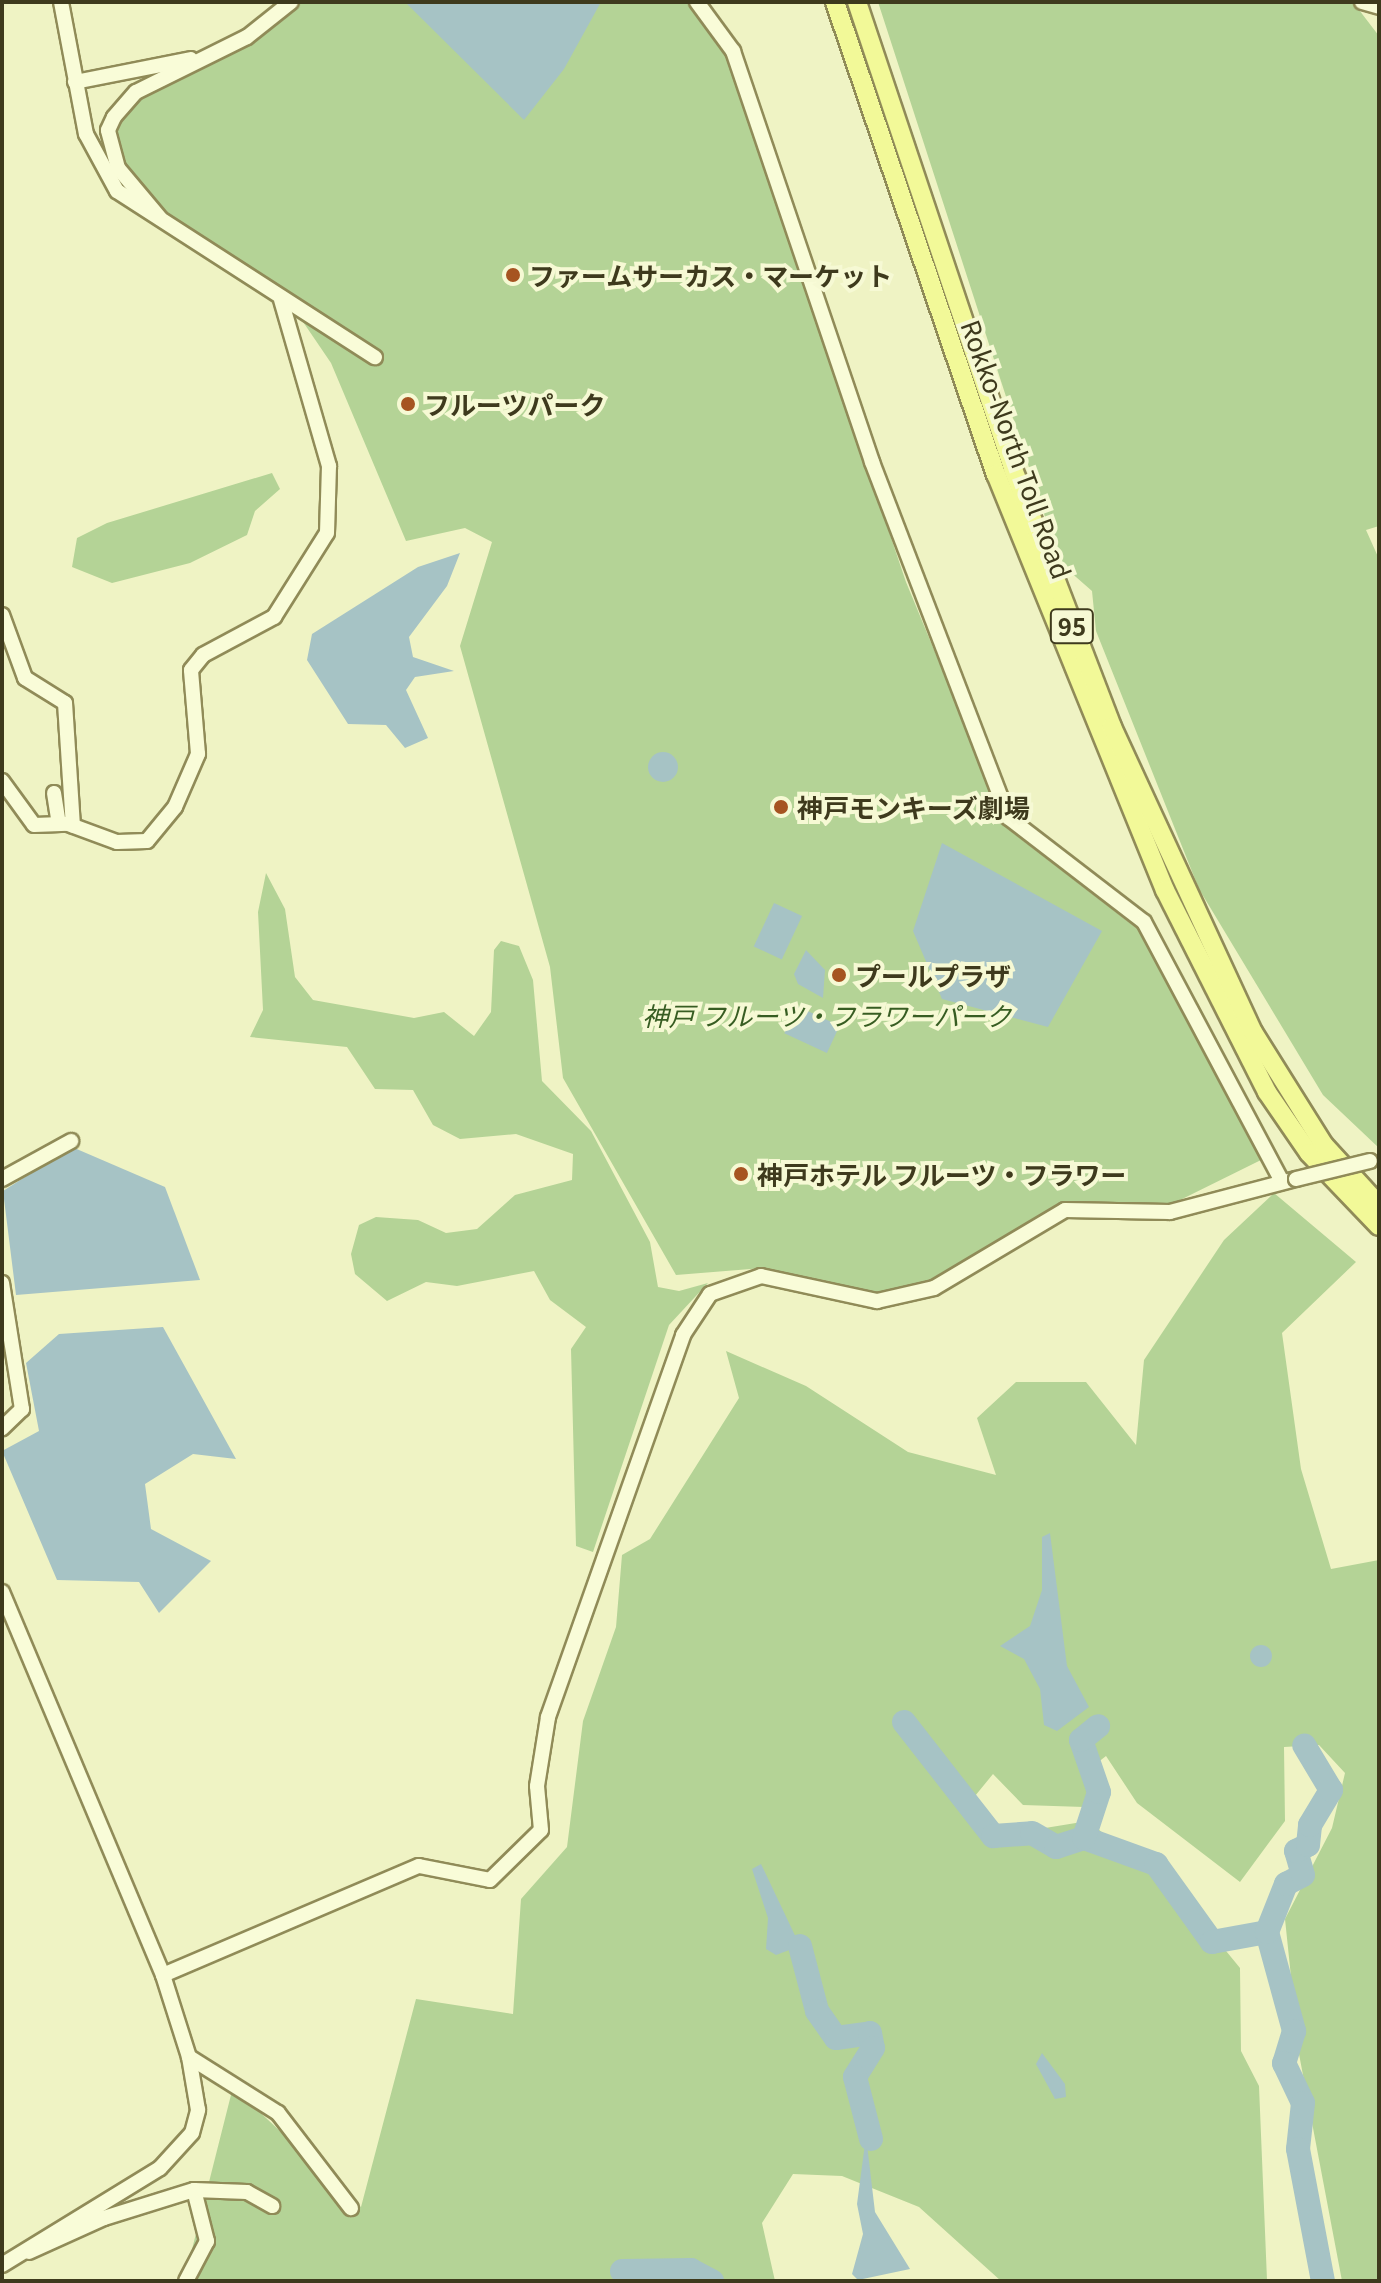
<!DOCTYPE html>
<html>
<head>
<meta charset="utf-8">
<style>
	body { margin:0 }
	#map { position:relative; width:1381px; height:2283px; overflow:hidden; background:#eff3c4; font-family:Georgia,"Noto Sans JP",serif }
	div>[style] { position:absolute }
	.green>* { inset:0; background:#b4d396 }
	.water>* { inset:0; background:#a6c3c5; transform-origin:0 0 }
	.round { border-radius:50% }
	.river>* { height:24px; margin:-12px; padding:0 12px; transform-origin:12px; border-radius:12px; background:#a6c3c5 }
	.roads { filter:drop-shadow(2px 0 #908b58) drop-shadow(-2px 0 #908b58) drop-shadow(0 2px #908b58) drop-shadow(0 -2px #908b58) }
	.minor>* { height:14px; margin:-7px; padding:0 7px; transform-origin:7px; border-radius:7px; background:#f9fcd8 }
	.major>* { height:18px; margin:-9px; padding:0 9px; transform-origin:9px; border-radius:9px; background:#f2f998 }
	.bridges { filter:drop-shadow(2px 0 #908b58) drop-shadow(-2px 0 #908b58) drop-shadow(0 2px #908b58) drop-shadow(0 -2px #908b58) }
	.minor-bridge>* { height:14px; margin:-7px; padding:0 7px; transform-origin:7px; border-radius:7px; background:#f9fcd8 }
	.dots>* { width:22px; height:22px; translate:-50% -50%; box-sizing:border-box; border:4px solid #f6f9d4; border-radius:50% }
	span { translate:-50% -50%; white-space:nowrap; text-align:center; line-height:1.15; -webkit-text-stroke:8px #f6f9d4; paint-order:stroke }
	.shield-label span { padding:2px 6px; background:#f6f9d4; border:2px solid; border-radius:6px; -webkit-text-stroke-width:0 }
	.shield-label { font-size:24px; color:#3e3a1d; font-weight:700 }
	.poi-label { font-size:26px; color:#3e3a1d; font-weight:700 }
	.left { translate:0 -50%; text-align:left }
	.street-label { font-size:26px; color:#3e3a1d }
	.park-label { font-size:26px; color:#375d22; font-style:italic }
	.frame { position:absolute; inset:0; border:4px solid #3e3a1d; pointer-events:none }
</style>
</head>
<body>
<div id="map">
	<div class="green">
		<i style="clip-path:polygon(294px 2px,691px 2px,728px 56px,906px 582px,1008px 829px,1139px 930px,1261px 1160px,1170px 1205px,1065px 1206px,931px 1283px,880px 1293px,763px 1268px,676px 1275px,563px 1078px,550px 967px,460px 646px,492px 542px,465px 528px,406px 541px,331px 363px,282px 291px,130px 191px,117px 132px,128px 106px)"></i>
		<i style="clip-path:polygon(878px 2px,1353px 2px,1379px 36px,1379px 526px,1366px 530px,1379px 559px,1379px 1148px,1323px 1095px,1199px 889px,1096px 631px,1092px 591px,1060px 563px)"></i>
		<i style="clip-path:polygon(272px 473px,280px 489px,255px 511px,247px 535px,190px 563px,112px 583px,72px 567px,77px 538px,107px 523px)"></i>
		<i style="clip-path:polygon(266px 873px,285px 909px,295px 977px,313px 1000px,414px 1018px,444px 1012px,474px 1036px,491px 1012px,494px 950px,501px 941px,519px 946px,533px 980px,542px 1081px,591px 1131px,650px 1242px,658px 1287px,679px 1291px,708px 1283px,669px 1325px,593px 1552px,576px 1546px,571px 1349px,586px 1327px,550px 1300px,534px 1271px,457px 1286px,426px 1282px,387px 1301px,355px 1274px,351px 1254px,359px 1225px,376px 1217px,418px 1220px,446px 1233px,477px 1229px,515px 1195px,572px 1180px,573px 1154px,516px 1134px,460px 1139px,433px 1125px,413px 1090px,375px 1089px,347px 1047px,250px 1037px,263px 1010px,258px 912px)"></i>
		<i style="clip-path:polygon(1274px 1193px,1356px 1262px,1282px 1333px,1301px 1469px,1331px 1569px,1379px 1560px,1379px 2281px,1342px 2281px,1299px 2054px,1285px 1919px,1332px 1828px,1345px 1773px,1319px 1745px,1284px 1747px,1285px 1821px,1240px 1882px,1137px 1803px,1106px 1756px,1092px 1767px,1084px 1807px,1023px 1805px,993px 1774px,975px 1796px,1002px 1835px,1088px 1821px,1181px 1896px,1240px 1968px,1241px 2051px,1259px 2086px,1267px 2280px,1001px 2281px,919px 2207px,842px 2176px,793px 2174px,762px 2223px,775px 2281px,184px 2281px,233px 2087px,361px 2207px,416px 1999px,513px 2014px,521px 1899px,567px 1847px,583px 1721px,616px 1627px,622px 1555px,650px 1539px,739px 1398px,726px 1351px,806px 1386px,908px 1452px,996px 1475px,977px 1418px,1016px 1382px,1086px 1382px,1136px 1445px,1144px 1360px,1224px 1240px)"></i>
	</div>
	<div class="water">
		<i style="clip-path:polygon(601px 2px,564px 69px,524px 120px,407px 4px)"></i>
		<i style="clip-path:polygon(460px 553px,447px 586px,409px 637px,413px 657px,454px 671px,415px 677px,406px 690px,428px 738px,405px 748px,386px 725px,348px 724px,307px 660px,312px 634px,418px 567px)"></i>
		<i class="round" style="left:648px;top:752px;width:30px;height:30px"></i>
		<i style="clip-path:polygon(942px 843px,1102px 931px,1048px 1027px,942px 999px,913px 931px)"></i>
		<i style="left:774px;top:903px;width:31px;height:48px;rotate:25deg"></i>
		<i style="clip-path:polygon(806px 950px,825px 970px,823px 998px,798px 984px,794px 974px)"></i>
		<i style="left:797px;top:1006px;width:47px;height:30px;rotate:25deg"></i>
		<i style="clip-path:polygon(72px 1147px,165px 1187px,200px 1280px,16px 1295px,3px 1191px)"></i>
		<i style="clip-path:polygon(163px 1327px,236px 1459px,193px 1454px,145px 1484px,151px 1529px,211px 1561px,159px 1613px,139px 1582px,57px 1580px,2px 1451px,39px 1431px,26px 1363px,59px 1334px)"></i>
		<i style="clip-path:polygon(1050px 1533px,1067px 1666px,1089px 1707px,1057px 1731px,1044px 1725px,1040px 1689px,1024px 1659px,1000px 1646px,1030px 1626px,1042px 1590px,1042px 1537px)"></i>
		<i class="round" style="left:1250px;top:1645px;width:22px;height:22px"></i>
		<i style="clip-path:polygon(761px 1864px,800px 1946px,776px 1955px,766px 1949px,768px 1918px,752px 1869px)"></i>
		<i style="clip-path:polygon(1042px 2053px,1065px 2084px,1066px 2097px,1055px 2099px,1036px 2064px)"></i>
		<i style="clip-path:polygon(866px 2136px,875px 2212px,910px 2269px,858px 2280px,852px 2274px,863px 2234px,857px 2204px)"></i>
	</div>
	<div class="river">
		<i style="left:904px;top:1722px;width:145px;rotate:52deg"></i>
		<i style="left:993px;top:1836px;width:39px;rotate:-4deg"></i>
		<i style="left:1032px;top:1833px;width:28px;rotate:30deg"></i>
		<i style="left:1056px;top:1847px;width:29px;rotate:-18deg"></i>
		<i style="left:1084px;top:1838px;width:77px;rotate:19.9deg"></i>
		<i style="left:1156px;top:1864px;width:96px;rotate:54.3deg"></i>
		<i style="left:1212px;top:1942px;width:56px;rotate:-10.3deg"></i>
		<i style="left:1267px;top:1932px;width:103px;rotate:74.7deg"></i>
		<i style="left:1294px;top:2031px;width:34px;rotate:107deg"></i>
		<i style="left:1284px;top:2063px;width:44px;rotate:64.6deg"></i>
		<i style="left:1303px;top:2103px;width:46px;rotate:96.2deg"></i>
		<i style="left:1298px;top:2149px;width:134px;rotate:79.3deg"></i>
		<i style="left:1084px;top:1838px;width:48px;rotate:-71.9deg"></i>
		<i style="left:1099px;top:1792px;width:55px;rotate:-109.1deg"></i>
		<i style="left:1081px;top:1740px;width:22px;rotate:-39deg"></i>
		<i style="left:1267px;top:1932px;width:52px;rotate:-68.4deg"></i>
		<i style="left:1286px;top:1884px;width:19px;rotate:-28deg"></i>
		<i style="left:1303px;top:1875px;width:25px;rotate:-106deg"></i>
		<i style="left:1296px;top:1851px;width:13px;rotate:-27deg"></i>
		<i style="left:1308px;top:1845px;width:20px;rotate:-84deg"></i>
		<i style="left:1310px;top:1825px;width:41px;rotate:-59deg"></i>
		<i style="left:1331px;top:1790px;width:52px;rotate:-121deg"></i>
		<i style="left:800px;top:1946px;width:67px;rotate:75.3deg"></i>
		<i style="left:817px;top:2011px;width:33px;rotate:55deg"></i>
		<i style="left:836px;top:2038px;width:34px;rotate:-8deg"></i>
		<i style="left:870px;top:2033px;width:15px;rotate:79deg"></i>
		<i style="left:873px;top:2048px;width:34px;rotate:122deg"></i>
		<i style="left:855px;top:2077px;width:64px;rotate:75.5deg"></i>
		<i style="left:622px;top:2271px;width:69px;rotate:-0.8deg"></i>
		<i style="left:691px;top:2270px;width:24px;rotate:28deg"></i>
	</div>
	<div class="roads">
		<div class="minor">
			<i style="left:61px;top:2px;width:134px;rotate:79.3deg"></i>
			<i style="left:86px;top:134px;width:65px;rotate:61.5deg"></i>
			<i style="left:117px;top:191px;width:307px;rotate:32.8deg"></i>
			<i style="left:697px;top:2px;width:61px;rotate:53.7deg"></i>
			<i style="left:733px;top:51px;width:434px;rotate:71.3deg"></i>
			<i style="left:872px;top:462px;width:381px;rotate:69deg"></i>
			<i style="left:1009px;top:818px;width:170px;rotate:37.6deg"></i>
			<i style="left:1144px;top:922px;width:294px;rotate:62deg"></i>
			<i style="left:1362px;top:2px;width:18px;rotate:16deg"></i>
			<i style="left:75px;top:82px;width:118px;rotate:-11.2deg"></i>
			<i style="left:160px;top:218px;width:65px;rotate:-130deg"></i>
			<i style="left:118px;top:168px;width:39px;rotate:-105deg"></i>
			<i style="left:108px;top:130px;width:14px;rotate:-65deg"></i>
			<i style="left:114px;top:117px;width:33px;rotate:-49deg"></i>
			<i style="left:136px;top:92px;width:124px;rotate:-26.4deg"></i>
			<i style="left:247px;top:37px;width:56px;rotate:-38.5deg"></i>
			<i style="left:2px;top:615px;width:67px;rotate:69.9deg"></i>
			<i style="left:25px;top:678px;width:47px;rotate:32deg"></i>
			<i style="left:65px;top:703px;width:123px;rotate:86.3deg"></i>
			<i style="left:2px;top:781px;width:54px;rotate:54deg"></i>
			<i style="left:34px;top:825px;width:34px;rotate:-2deg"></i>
			<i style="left:68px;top:824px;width:52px;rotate:20.2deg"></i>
			<i style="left:117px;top:842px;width:30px;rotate:-2deg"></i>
			<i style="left:147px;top:841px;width:44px;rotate:-50.5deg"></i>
			<i style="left:175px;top:807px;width:58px;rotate:-66.5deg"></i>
			<i style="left:198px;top:754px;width:84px;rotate:-94.8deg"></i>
			<i style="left:191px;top:670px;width:19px;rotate:-51deg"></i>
			<i style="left:203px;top:655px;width:81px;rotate:-28.2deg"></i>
			<i style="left:274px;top:617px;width:99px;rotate:-57.8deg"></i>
			<i style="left:327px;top:533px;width:67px;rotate:-88.3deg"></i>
			<i style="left:329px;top:466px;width:173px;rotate:-106.1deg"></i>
			<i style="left:54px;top:793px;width:31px;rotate:81deg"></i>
			<i style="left:2px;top:1179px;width:79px;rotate:-28.8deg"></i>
			<i style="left:2px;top:1283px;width:128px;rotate:81deg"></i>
			<i style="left:22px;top:1409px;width:28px;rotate:136deg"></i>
			<i style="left:2px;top:1592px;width:415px;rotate:67.2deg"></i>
			<i style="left:163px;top:1975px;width:278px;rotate:-23.1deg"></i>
			<i style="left:419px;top:1866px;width:72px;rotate:11.2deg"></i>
			<i style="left:490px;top:1880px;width:71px;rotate:-44.4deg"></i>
			<i style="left:541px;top:1830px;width:44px;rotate:-95.2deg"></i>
			<i style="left:537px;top:1786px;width:70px;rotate:-80.9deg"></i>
			<i style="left:548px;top:1717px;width:405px;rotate:-70.5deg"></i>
			<i style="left:683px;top:1335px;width:49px;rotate:-56.6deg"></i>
			<i style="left:710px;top:1294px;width:54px;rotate:-19.4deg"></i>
			<i style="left:761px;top:1276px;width:119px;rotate:12.2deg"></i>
			<i style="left:877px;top:1301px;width:58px;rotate:-12.8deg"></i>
			<i style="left:934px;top:1288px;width:152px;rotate:-30.8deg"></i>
			<i style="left:1065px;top:1210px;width:105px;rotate:1.1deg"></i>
			<i style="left:1170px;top:1212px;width:130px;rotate:-14.7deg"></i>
			<i style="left:189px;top:2057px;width:105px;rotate:32.2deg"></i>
			<i style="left:278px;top:2113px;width:120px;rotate:52.5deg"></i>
			<i style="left:194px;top:2190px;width:53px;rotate:2.2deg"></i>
			<i style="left:247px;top:2192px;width:29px;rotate:29deg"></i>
			<i style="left:29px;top:2252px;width:82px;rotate:-24.4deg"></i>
			<i style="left:104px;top:2218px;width:94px;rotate:-17.3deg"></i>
			<i style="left:194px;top:2190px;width:53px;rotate:75.7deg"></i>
			<i style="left:207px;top:2241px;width:45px;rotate:117.7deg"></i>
			<i style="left:2px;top:2265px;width:185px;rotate:-31.5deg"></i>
			<i style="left:160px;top:2168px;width:47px;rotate:-47.6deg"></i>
			<i style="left:192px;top:2133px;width:24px;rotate:-75deg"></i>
			<i style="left:198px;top:2110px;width:54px;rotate:-99.6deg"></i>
			<i style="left:189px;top:2057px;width:86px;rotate:-107.6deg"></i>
		</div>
		<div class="major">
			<i style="left:835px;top:2px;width:499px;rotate:71.2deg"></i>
			<i style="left:996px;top:474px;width:449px;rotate:67.9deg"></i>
			<i style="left:1165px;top:890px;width:226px;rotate:63.2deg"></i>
			<i style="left:1267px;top:1092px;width:74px;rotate:55.5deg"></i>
			<i style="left:1309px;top:1153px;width:101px;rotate:46.2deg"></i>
			<i style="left:857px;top:2px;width:492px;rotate:71.5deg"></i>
			<i style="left:1013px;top:469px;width:276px;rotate:69deg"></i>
			<i style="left:1112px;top:727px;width:336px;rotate:65.2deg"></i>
			<i style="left:1253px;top:1032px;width:133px;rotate:57.9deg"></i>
			<i style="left:1324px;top:1145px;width:81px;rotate:47.5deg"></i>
		</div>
	</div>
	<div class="bridges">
		<div class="minor-bridge">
			<i style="left:1296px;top:1179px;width:76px;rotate:-13.7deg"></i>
		</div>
	</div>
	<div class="dots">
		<i style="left:513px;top:275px;background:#a65421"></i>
		<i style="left:408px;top:404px;background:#a65421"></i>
		<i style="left:781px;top:807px;background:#a65421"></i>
		<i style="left:839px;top:975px;background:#a65421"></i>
		<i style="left:741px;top:1174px;background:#a65421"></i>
	</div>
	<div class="shield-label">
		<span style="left:1072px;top:626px">95</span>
	</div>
	<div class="poi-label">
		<span class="left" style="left:529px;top:275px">ファームサーカス・マーケット</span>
		<span class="left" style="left:424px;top:404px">フルーツパーク</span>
		<span class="left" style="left:797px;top:807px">神戸モンキーズ劇場</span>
		<span class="left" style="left:855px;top:975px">プールプラザ</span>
		<span class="left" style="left:757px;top:1174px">神戸ホテル フルーツ・フラワー</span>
	</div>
	<div class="street-label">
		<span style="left:1017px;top:449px;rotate:70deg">Rokko-North Toll Road</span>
	</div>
	<div class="park-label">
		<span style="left:827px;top:1015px">神戸 フルーツ・フラワーパーク</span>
	</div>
	<div class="frame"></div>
</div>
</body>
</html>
